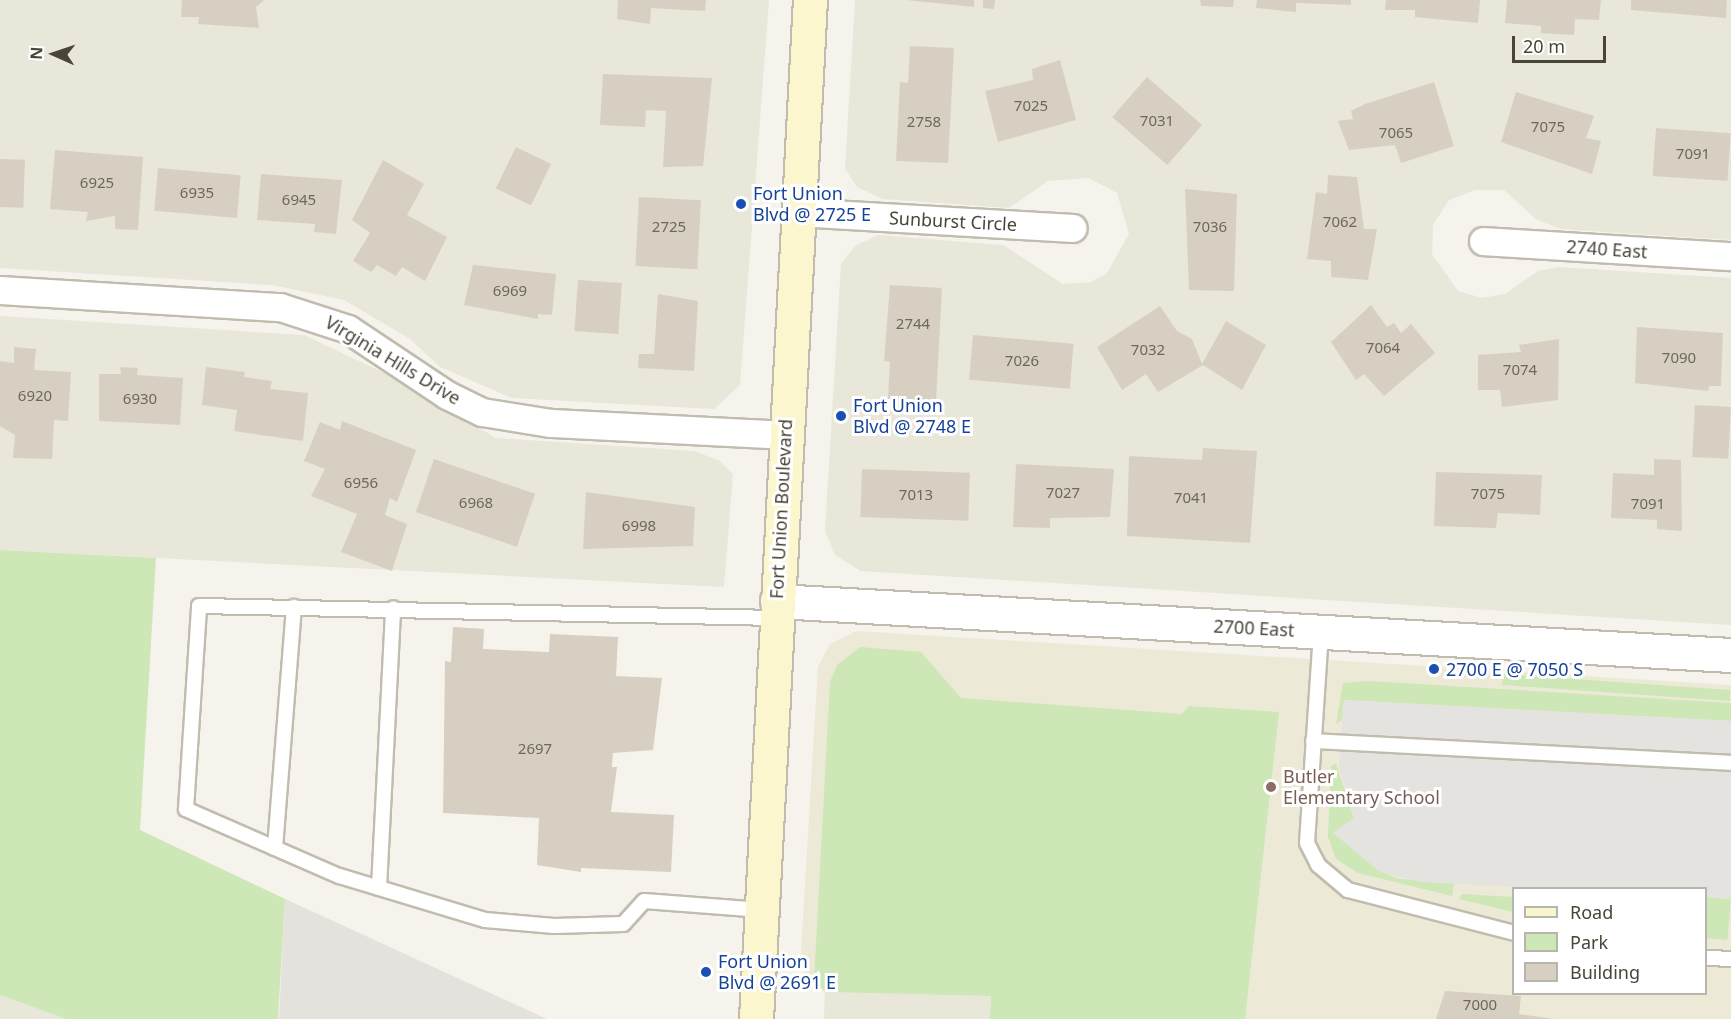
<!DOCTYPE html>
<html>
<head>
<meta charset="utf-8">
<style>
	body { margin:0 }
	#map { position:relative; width:1731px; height:1019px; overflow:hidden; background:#f5f3ec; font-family:"Noto Sans",sans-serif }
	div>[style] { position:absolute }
	.residential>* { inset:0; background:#e9e6da }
	.industrial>* { inset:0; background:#e5e2dd }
	.education>* { inset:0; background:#ede9d7 }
	.green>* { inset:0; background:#cde7b7; transform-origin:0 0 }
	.parking>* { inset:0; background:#e4e3e0 }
	.building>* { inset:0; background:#d7d0c2; transform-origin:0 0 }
	.roads { filter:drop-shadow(2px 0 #c1bcae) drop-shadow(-2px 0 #c1bcae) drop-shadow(0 2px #c1bcae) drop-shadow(0 -2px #c1bcae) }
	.service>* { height:14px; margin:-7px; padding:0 7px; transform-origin:7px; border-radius:7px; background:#fff }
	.minor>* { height:27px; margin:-13.5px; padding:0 13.5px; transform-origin:13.5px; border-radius:13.5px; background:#fff }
	.tertiary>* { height:33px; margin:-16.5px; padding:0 16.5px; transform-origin:16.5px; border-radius:16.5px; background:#fff }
	.secondary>* { height:33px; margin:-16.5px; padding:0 16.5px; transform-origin:16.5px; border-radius:16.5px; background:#fcf6cf }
	.dots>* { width:16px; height:16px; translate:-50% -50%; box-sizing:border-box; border:3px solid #fff; border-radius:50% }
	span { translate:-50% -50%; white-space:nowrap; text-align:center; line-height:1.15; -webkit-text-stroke:6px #fff; paint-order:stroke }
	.number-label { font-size:15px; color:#6d685b }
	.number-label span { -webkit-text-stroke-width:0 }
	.transit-label { font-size:18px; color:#164399 }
	.left { translate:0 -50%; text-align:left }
	.street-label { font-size:18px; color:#4a4539 }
	.education-label { font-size:18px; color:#785e54 }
	.legend { position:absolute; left:1512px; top:887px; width:195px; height:108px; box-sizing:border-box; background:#fff; border:2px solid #b7b5b0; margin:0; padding:8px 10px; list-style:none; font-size:18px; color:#4a4539 }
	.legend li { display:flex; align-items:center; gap:12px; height:30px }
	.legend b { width:30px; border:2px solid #b7b5b0 }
	.north { position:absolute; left:24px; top:24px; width:60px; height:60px; -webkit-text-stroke:4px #fff; paint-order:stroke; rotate:273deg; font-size:16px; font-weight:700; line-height:24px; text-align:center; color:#4a4539 }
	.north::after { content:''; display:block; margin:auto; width:21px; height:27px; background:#4a4539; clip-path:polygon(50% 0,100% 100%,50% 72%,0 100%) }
	.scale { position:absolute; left:1512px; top:36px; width:94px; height:27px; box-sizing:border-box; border:3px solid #4a4539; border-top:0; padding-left:8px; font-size:18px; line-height:21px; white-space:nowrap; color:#4a4539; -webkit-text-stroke:4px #fff; paint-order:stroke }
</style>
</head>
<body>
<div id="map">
	<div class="residential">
		<i style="clip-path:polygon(0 0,769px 0,740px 385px,714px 409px,512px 398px,440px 367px,410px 339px,344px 300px,272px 285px,0 268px)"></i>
		<i style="clip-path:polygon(855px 0,1731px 0,1731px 240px,1561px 229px,1537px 220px,1504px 190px,1475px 190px,1449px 200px,1433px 225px,1432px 254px,1458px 291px,1482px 298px,1505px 294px,1538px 271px,1559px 267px,1731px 278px,1731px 625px,861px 571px,835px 555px,825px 531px,841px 264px,855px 246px,878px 235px,1003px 245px,1063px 284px,1091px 282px,1107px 273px,1129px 234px,1117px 193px,1089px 178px,1048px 181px,1009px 208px,883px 199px,857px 187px,845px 168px)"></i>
		<i style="clip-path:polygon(0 316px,304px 335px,395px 378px,496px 438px,694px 451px,720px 461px,733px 474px,724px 587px,0 550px)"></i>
		<i style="clip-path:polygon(825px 992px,991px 996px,990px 1019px,824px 1019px)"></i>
		<i style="clip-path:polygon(0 995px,66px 1019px,0 1019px)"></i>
	</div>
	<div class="industrial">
		<i style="clip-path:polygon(285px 899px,547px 1019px,279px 1019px)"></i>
	</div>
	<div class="education">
		<i style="clip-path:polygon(evenodd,857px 631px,1731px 685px,1731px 1019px,990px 1019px,991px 996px,825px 992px,800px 968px,818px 667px,830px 644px,857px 631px,1514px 888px,1706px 888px,1706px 994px,1514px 994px,1514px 888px)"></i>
	</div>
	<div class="green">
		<i style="clip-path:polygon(0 550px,156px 558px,140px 830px,285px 899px,278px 1019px,66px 1019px,0 995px)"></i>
		<i style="clip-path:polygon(860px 647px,921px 652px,961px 698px,1182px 714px,1189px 706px,1279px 712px,1245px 1019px,990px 1019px,991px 996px,825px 992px,814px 981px,830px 682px,837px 665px)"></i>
		<i style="left:1503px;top:674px;width:228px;height:11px;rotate:4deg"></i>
		<i style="clip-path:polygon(1368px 681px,1731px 703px,1731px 721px,1344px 700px,1342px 720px,1336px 724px,1343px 683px)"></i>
		<i style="clip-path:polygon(1336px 764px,1354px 818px,1334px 832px,1380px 871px,1399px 879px,1454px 883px,1452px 896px,1358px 873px,1336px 859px,1328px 837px,1331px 766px)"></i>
		<i style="clip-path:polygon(1462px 894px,1513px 897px,1513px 912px,1459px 899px)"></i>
		<i style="left:1706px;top:897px;width:25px;height:41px;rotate:5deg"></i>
	</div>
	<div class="parking">
		<i style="clip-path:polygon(1344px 700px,1731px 721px,1731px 899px,1706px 897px,1706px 888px,1543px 888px,1421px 882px,1379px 871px,1333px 833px,1354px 818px,1339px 766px)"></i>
	</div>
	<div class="building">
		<i style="clip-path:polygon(182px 0,264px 0,256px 7px,259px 28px,198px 24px,199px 17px,181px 17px)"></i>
		<i style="clip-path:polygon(618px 0,706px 0,705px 11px,651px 8px,650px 24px,617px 19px)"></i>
		<i style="clip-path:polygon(906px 0,974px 0,974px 7px)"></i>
		<i style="clip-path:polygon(983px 0,995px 0,994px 9px,983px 8px)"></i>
		<i style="clip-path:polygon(1200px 0,1234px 0,1233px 7px,1201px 6px)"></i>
		<i style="clip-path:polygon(1257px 0,1351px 0,1351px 5px,1296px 3px,1296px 12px,1256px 8px)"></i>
		<i style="clip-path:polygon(1386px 0,1480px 0,1478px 23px,1415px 17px,1415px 10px,1385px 10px)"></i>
		<i style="clip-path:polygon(1507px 0,1601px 0,1599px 20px,1575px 19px,1574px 35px,1541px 33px,1541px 26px,1505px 23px)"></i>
		<i style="clip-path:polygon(1631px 0,1727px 0,1726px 18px,1631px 10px)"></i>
		<i style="clip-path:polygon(910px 46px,954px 48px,948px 163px,896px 161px,900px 82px,908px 83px)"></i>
		<i style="clip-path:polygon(1060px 60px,1076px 120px,998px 142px,985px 91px,1033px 80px,1032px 69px)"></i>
		<i style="clip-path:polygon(603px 74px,712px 78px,703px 166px,663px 167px,666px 111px,646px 110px,645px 127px,600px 125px)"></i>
		<i style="left:1147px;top:77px;width:73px;height:53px;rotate:41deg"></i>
		<i style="clip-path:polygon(1434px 82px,1454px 146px,1401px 163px,1395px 145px,1349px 150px,1338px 121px,1353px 119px,1351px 111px,1365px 104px)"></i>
		<i style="clip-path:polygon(1516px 92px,1594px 116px,1586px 138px,1601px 141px,1592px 174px,1501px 142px)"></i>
		<i style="left:1656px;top:128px;width:75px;height:48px;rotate:4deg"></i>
		<i style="left:516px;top:147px;width:39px;height:46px;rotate:26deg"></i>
		<i style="clip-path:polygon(55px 150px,143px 157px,138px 230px,115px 229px,115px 216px,86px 221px,88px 212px,50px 209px)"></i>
		<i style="left:0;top:159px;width:25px;height:48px;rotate:2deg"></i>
		<i style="clip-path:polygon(383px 160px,424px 184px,407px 215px,447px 237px,425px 281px,402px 267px,396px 276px,377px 265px,371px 272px,353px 261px,370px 233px,352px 220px)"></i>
		<i style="left:158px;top:168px;width:83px;height:43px;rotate:5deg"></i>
		<i style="clip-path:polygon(261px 174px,342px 180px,336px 234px,314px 232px,315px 224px,257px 220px)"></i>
		<i style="clip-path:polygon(1328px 175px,1357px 177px,1364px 229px,1377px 229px,1368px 280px,1331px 277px,1331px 261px,1307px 259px,1316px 192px,1327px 194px)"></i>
		<i style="clip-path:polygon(1185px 189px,1237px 194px,1234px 291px,1189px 290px)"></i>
		<i style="left:639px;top:197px;width:62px;height:69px;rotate:3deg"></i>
		<i style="clip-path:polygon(473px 265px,556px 274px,552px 315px,538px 314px,538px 319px,464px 305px)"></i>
		<i style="left:578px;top:280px;width:44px;height:51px;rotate:4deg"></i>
		<i style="clip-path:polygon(890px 285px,942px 288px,936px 401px,888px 399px,890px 362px,884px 361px)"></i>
		<i style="clip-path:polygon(658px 294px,698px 301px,694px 371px,638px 368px,639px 354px,654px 354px)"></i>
		<i style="clip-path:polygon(1371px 305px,1387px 327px,1394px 323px,1401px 333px,1411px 324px,1435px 353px,1384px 396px,1364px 374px,1356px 380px,1331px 342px)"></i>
		<i style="clip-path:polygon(1160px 306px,1177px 331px,1192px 339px,1202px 364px,1226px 321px,1266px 345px,1242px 390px,1203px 365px,1158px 392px,1146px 374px,1122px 390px,1097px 347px)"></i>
		<i style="clip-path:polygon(1637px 327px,1723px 333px,1721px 386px,1709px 386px,1708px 391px,1635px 383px)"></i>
		<i style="left:973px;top:335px;width:101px;height:45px;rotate:5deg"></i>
		<i style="clip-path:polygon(1559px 339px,1558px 400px,1502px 407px,1500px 390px,1478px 390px,1478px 355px,1521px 352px,1519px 345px)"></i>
		<i style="clip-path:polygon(14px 347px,36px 349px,34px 370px,71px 372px,68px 421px,54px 420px,52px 459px,13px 458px,15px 435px,0 426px,0 361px,14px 363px)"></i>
		<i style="clip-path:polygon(120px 367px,138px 368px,137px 375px,183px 378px,180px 425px,99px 421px,99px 374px,121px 374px)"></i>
		<i style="clip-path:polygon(206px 367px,245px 372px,244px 377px,272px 381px,270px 389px,308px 393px,303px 441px,234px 431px,237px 410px,202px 405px)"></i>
		<i style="left:1695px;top:405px;width:36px;height:52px;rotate:3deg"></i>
		<i style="clip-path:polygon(342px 421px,416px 450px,397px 502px,390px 498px,385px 515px,407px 524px,392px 571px,341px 552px,357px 514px,311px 496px,325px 469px,304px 461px,320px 422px,340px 430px)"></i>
		<i style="clip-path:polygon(1203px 448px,1257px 451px,1250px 543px,1127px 536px,1129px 456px,1202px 460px)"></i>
		<i style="left:434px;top:459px;width:107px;height:56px;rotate:19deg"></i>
		<i style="clip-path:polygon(1654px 459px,1681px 460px,1682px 531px,1657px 529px,1657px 520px,1611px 518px,1613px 473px,1654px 475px)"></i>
		<i style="clip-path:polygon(1016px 464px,1114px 469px,1110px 517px,1050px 518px,1050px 528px,1013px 527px)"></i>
		<i style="left:862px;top:469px;width:108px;height:48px;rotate:2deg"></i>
		<i style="clip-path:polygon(1436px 472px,1542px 475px,1540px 515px,1498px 513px,1496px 528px,1434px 526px)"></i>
		<i style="clip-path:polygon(586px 492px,695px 507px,693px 546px,583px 549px)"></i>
		<i style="clip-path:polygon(453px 627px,484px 629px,483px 649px,549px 652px,550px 634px,618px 637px,616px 676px,662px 678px,653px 750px,613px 753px,612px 767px,617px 767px,611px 812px,674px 815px,671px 872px,581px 868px,581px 872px,537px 865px,539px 818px,443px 813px,445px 661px,451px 662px)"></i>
		<i style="clip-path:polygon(1445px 991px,1521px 996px,1519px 1014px,1555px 1019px,1436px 1019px)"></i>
	</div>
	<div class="roads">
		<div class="service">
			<i style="left:1321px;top:632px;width:211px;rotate:93.8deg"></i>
			<i style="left:1307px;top:843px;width:25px;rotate:63deg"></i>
			<i style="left:1318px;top:865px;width:39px;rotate:40deg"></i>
			<i style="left:1348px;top:890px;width:171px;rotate:14.5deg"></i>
			<i style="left:1313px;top:741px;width:419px;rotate:3deg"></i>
			<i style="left:275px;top:848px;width:242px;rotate:-85.5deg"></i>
			<i style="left:379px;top:888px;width:280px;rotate:-87.1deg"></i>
			<i style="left:762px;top:910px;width:118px;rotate:-175.6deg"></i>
			<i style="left:644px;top:901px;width:31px;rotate:132deg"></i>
			<i style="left:623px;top:924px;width:69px;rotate:178.3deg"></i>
			<i style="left:554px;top:926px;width:69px;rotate:-175deg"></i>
			<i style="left:485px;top:920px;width:152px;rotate:-163.2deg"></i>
			<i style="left:339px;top:876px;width:167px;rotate:-156.4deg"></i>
			<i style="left:186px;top:809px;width:203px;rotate:-86.3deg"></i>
			<i style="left:199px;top:606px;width:578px;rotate:1.19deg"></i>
			<i style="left:1706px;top:958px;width:25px;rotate:2deg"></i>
		</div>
		<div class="minor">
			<i style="left:797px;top:212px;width:276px;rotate:3.3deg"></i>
			<i style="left:1483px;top:241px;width:248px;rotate:3.5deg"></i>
			<i style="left:0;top:290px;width:281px;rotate:3.5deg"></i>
			<i style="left:280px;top:307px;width:71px;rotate:17.9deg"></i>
			<i style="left:348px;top:329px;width:119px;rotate:33.7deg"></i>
			<i style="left:447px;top:395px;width:39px;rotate:26deg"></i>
			<i style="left:482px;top:412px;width:70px;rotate:9.1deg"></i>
			<i style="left:551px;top:423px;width:233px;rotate:2.9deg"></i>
		</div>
		<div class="tertiary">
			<i style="left:777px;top:601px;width:956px;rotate:3.24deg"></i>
		</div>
		<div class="secondary">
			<i style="left:756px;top:1019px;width:1020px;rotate:-86.97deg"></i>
		</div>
	</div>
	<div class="dots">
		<i style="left:741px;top:204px;background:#1a4fb4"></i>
		<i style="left:841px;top:416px;background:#1a4fb4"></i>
		<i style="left:1434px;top:669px;background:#1a4fb4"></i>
		<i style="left:1271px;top:787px;background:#8d6e63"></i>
		<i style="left:706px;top:972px;background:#1a4fb4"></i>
	</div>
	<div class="number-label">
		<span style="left:1031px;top:106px">7025</span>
		<span style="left:1157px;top:121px">7031</span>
		<span style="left:924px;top:122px">2758</span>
		<span style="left:1548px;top:127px">7075</span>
		<span style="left:1396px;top:133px">7065</span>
		<span style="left:1693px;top:154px">7091</span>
		<span style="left:97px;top:183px">6925</span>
		<span style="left:197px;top:193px">6935</span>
		<span style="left:299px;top:200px">6945</span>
		<span style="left:1340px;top:222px">7062</span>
		<span style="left:669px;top:227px">2725</span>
		<span style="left:1210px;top:227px">7036</span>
		<span style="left:510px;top:291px">6969</span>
		<span style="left:913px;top:324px">2744</span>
		<span style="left:1383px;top:348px">7064</span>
		<span style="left:1148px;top:350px">7032</span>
		<span style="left:1679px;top:358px">7090</span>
		<span style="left:1022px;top:361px">7026</span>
		<span style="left:1520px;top:370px">7074</span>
		<span style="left:35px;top:396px">6920</span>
		<span style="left:140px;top:399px">6930</span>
		<span style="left:361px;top:483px">6956</span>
		<span style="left:1063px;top:493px">7027</span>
		<span style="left:1488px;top:494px">7075</span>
		<span style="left:916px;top:495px">7013</span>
		<span style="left:1191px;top:498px">7041</span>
		<span style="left:476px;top:503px">6968</span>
		<span style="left:1648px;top:504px">7091</span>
		<span style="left:639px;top:526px">6998</span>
		<span style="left:535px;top:749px">2697</span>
		<span style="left:1480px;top:1005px">7000</span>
	</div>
	<div class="transit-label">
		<span class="left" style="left:753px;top:204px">Fort Union<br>Blvd @ 2725 E</span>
		<span class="left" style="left:853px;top:416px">Fort Union<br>Blvd @ 2748 E</span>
		<span class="left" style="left:1446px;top:669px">2700 E @ 7050 S</span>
		<span class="left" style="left:718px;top:972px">Fort Union<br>Blvd @ 2691 E</span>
	</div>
	<div class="street-label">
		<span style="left:953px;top:221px;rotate:3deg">Sunburst Circle</span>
		<span style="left:1607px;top:249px;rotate:4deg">2740 East</span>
		<span style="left:393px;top:360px;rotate:31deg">Virginia Hills Drive</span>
		<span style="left:781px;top:509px;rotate:-87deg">Fort Union Boulevard</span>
		<span style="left:1254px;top:628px;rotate:3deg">2700 East</span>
	</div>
	<div class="education-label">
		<span class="left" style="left:1283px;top:787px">Butler<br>Elementary School</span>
	</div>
	<ul class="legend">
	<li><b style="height:8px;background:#fcf6cf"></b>Road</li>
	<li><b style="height:16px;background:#cde7b7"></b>Park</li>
	<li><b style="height:16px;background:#d7d0c2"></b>Building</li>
	</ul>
	<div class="north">N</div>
	<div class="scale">20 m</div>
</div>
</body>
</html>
